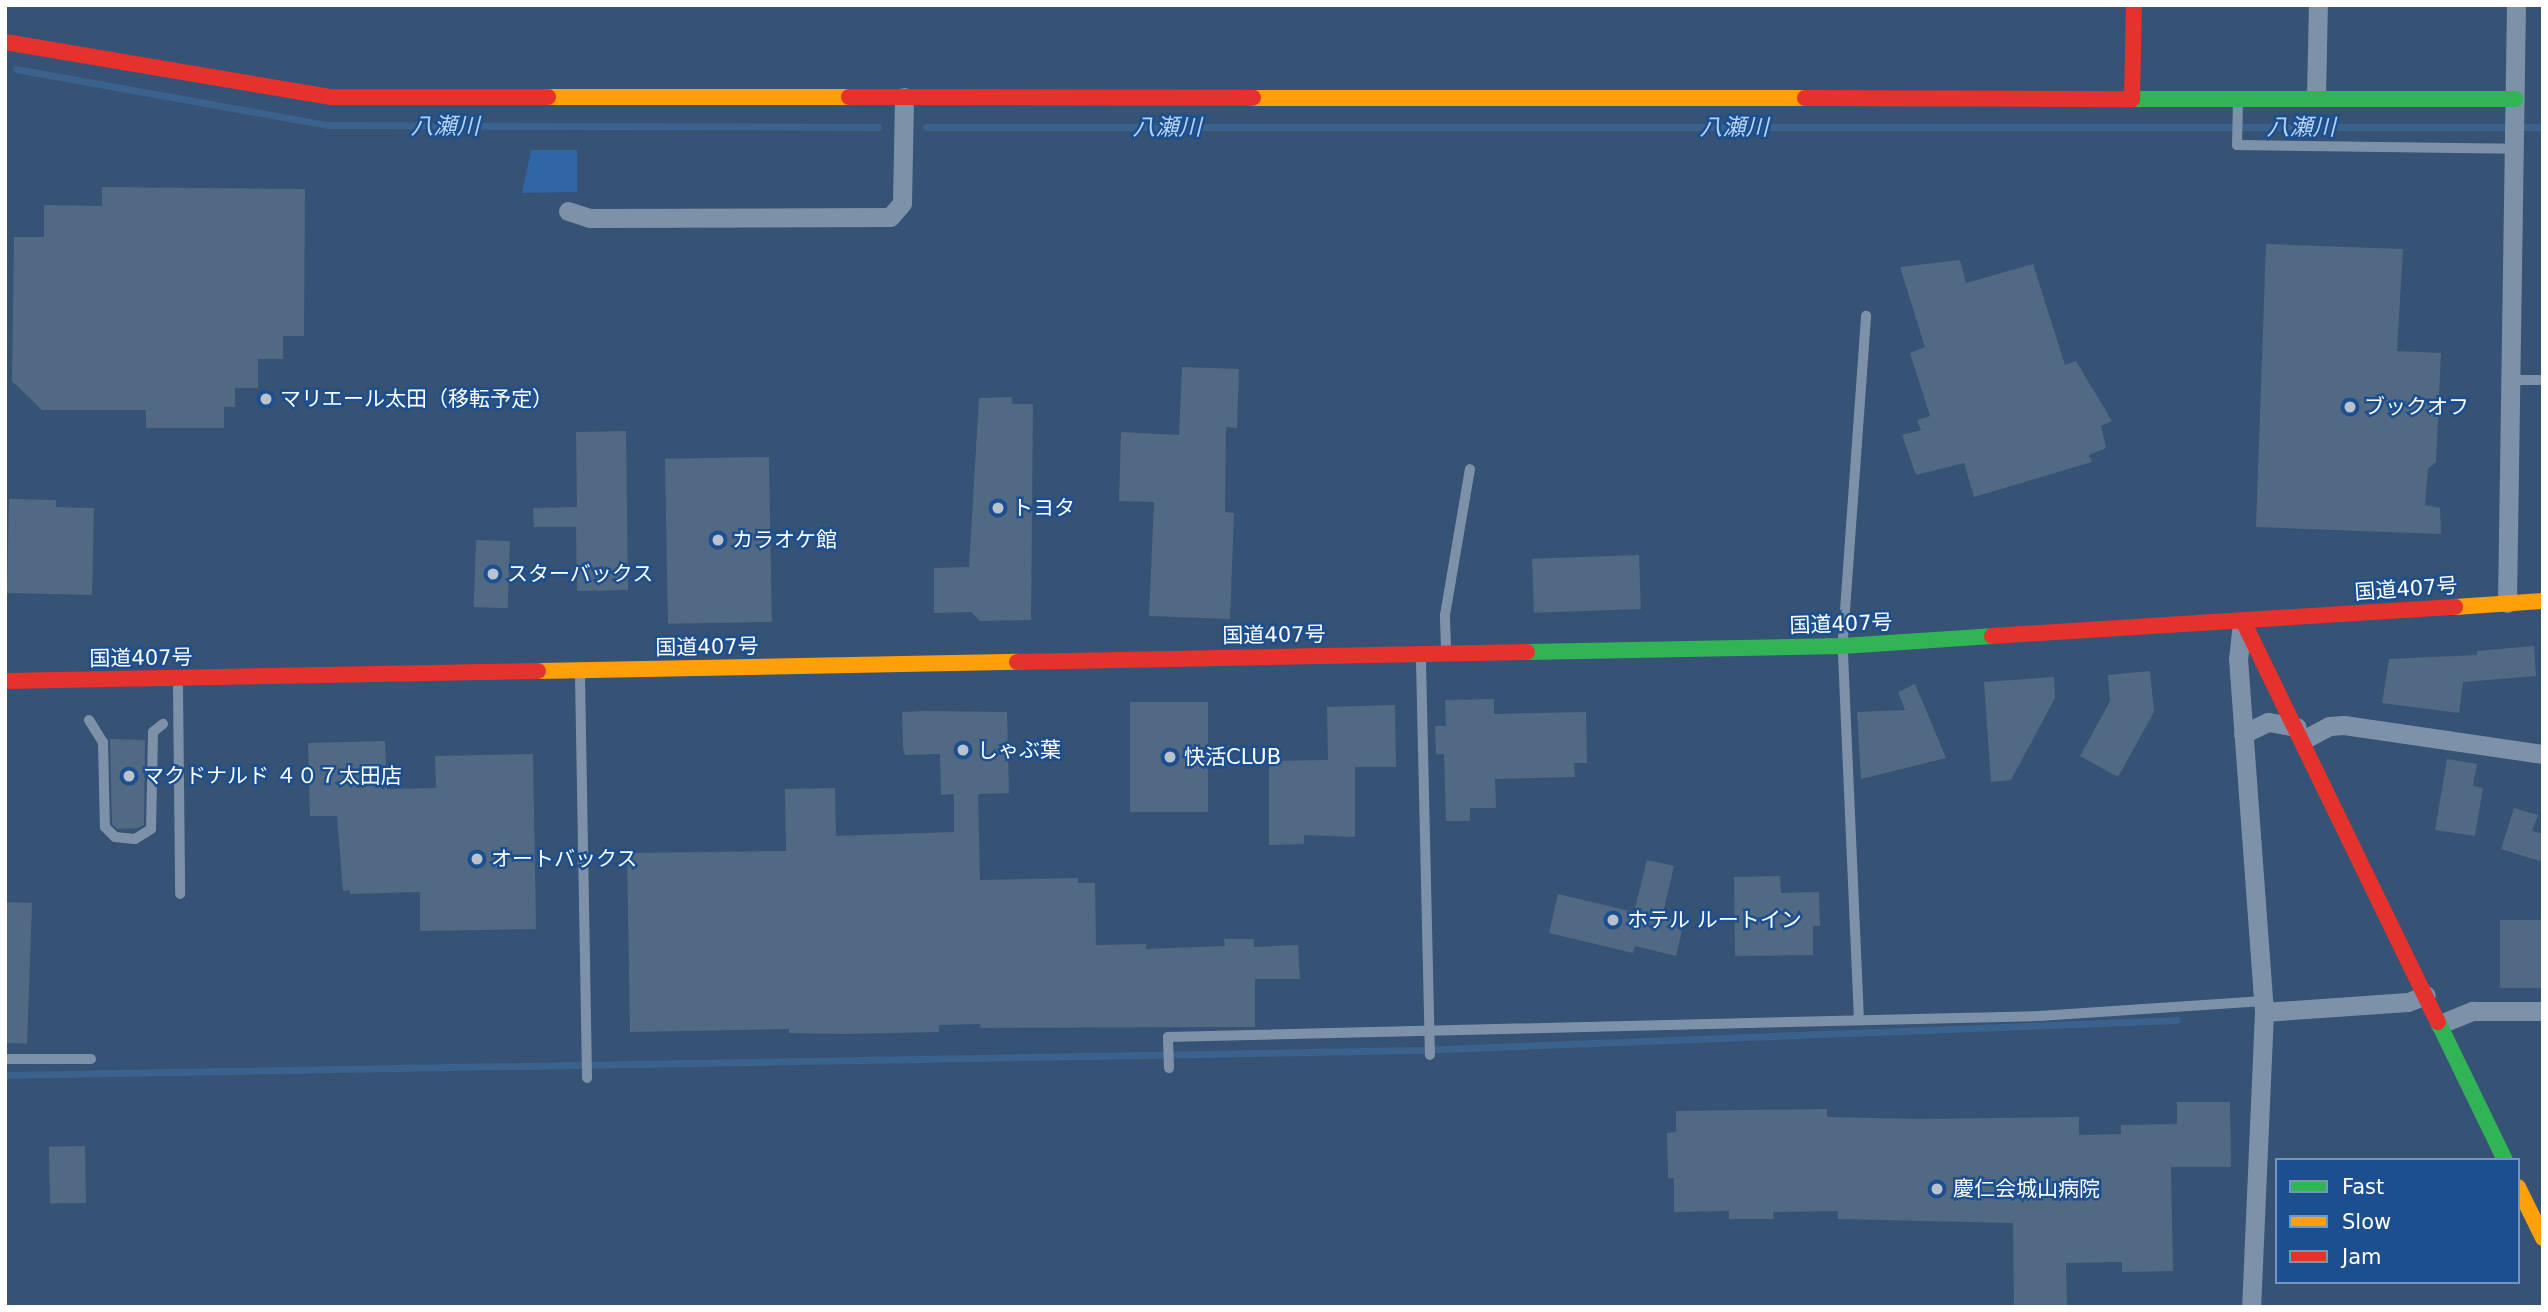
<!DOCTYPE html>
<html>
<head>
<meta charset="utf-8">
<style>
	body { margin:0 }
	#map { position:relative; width:2548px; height:1312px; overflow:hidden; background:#365274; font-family:"DejaVu Sans","Noto Sans JP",sans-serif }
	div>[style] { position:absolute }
	.green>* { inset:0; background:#2f66a5 }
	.stream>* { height:7px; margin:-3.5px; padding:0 3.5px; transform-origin:3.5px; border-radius:3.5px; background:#3b618d }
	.building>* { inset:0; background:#526984; transform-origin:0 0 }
	.lane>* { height:10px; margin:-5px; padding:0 5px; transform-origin:5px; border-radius:5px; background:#7d92a8 }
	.street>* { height:19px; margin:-9.5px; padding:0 9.5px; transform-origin:9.5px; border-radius:9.5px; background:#7d92a8 }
	.fast>* { height:16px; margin:-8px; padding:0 8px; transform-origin:8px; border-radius:8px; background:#30b455 }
	.slow>* { height:16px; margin:-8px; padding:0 8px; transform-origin:8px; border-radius:8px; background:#ff9f0a }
	.jam>* { height:16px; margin:-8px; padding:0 8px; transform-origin:8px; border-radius:8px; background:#e5322d }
	.dots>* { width:19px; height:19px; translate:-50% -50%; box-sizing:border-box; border:4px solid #1b4f8f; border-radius:50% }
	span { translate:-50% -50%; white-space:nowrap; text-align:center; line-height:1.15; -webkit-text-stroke:5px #1b4f8f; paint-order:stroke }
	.poi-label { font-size:21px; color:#fff }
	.left { translate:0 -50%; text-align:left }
	.street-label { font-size:21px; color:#fff }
	.water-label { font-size:23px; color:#b5d3f5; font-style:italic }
	.frame { position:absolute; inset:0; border:7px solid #fff; pointer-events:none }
	.legend { position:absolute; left:2275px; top:1158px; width:245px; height:126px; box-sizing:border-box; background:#1b4f8f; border:2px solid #7695bc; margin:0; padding:9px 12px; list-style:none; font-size:21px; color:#fff }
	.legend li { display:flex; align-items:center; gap:14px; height:35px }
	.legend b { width:35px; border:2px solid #7695bc }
</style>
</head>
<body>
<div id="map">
	<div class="green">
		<i style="clip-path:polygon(531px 150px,577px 150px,577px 192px,522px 193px)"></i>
	</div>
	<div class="stream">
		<i style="left:16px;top:69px;width:317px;rotate:10.2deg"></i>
		<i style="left:328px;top:125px;width:550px;rotate:0.21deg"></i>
		<i style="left:926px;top:127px;width:1617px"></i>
		<i style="left:5px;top:1075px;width:1414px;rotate:-1.01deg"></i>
		<i style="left:1419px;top:1050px;width:758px;rotate:-2.27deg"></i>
	</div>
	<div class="building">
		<i style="clip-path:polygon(102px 187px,305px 189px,304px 336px,283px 336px,283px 359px,258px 359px,258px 388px,235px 388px,235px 407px,224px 407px,224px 428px,146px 428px,146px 410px,42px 410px,12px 381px,14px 237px,44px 237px,44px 205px,102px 206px)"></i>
		<i style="clip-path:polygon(2266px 244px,2403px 249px,2397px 351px,2441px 353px,2436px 462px,2428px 469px,2425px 505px,2440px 508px,2441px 534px,2256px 527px)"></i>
		<i style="clip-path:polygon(1960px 260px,1966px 283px,2033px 264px,2065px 365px,2076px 361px,2112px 421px,2101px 426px,2106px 448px,2089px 455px,2092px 462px,1974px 497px,1964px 463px,1916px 475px,1902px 435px,1921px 430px,1917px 420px,1930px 416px,1910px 353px,1925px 347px,1900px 267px)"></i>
		<i style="clip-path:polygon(1182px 367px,1239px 369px,1237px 428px,1226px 427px,1225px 512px,1234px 513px,1230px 619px,1149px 616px,1154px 502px,1119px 501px,1121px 432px,1179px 435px)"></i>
		<i style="clip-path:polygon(1012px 397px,1012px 404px,1033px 404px,1031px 620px,980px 621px,971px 612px,934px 613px,934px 568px,969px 567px,979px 398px)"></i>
		<i style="clip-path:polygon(626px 431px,628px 590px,577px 591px,576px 527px,534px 527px,533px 508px,577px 507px,576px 432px)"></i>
		<i style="left:769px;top:457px;width:165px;height:104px;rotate:89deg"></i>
		<i style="clip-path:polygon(9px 499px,56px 500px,56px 507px,94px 508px,92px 595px,7px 593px)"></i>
		<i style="left:476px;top:540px;width:34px;height:67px;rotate:2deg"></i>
		<i style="left:1639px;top:555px;width:54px;height:107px;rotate:88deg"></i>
		<i style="clip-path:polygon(2534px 646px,2536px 676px,2463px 682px,2459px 713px,2382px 703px,2389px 659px,2477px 655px,2477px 651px)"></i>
		<i style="clip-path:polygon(2150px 671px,2154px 712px,2118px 777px,2080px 756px,2110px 701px,2108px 675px)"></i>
		<i style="clip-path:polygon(2054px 677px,2055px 698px,2011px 780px,1991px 782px,1984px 682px)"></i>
		<i style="clip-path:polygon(1915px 684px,1946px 758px,1861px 779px,1857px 712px,1905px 710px,1898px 692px)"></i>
		<i style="clip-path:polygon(1494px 699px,1494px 714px,1586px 712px,1587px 763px,1574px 763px,1575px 777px,1495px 779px,1496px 808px,1470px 808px,1470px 821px,1446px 821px,1444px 754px,1436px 754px,1435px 726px,1446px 726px,1445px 700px)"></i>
		<i style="left:1130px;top:702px;width:78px;height:110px"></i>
		<i style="clip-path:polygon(1395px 705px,1396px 767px,1355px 767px,1355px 837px,1304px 835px,1304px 844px,1269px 845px,1269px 761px,1328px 760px,1327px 707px)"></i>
		<i style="clip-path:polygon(924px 711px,1007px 712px,1009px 793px,978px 794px,980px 880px,1078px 878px,1078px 883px,1095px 883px,1096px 945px,1146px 944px,1146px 949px,1225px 946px,1224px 939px,1254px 939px,1254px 947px,1298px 945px,1300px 979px,1255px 979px,1255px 1027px,980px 1028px,981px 1024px,939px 1025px,939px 1032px,844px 1034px,789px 1033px,789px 1029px,630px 1032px,627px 853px,786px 851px,785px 789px,835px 788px,836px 836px,954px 832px,954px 794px,941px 795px,940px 754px,905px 755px,903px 747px,902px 712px)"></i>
		<i style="clip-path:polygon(110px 739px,145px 740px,144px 825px,138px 828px,117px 829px,112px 824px)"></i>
		<i style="clip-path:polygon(385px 741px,387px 789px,436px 788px,435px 756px,533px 754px,536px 929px,420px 931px,420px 892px,350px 894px,350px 890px,343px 891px,337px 816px,310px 816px,308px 743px)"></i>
		<i style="clip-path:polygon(2447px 759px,2477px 764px,2473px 786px,2483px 788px,2475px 836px,2435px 830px)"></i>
		<i style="clip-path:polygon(2514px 808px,2538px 815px,2532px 831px,2543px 834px,2543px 862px,2501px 849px)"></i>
		<i style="clip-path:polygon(1647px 860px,1674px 866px,1662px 917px,1684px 922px,1676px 956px,1635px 946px,1633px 953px,1549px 933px,1558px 894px,1634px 912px)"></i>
		<i style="clip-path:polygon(1780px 876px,1781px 893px,1819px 892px,1820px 926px,1813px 926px,1813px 955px,1735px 956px,1734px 877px)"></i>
		<i style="left:5px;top:902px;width:27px;height:141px;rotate:2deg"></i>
		<i style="left:2543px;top:920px;width:68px;height:43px;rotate:90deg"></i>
		<i style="clip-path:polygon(2177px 1102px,2230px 1102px,2231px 1167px,2171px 1167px,2173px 1271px,2122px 1272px,2122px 1262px,2066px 1263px,2067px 1307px,2014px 1307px,2013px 1223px,1838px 1219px,1838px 1211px,1773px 1212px,1774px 1219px,1729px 1219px,1729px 1211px,1674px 1212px,1674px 1178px,1668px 1178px,1667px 1133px,1676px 1132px,1676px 1111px,1827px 1109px,1827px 1117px,1919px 1119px,2079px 1117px,2079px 1135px,2121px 1134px,2121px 1125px,2177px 1124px)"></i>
		<i style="left:85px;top:1146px;width:57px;height:36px;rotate:89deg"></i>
	</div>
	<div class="lane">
		<i style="left:2238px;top:101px;width:44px;rotate:91.3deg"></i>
		<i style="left:2237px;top:145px;width:277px;rotate:0.8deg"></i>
		<i style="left:2511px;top:380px;width:32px"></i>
		<i style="left:1843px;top:638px;width:323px;rotate:-85.9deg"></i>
		<i style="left:1446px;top:648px;width:33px;rotate:-92deg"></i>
		<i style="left:1445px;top:615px;width:148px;rotate:-80.3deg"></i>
		<i style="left:1843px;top:654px;width:366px;rotate:87.5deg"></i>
		<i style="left:1421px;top:661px;width:394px;rotate:88.7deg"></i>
		<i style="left:580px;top:675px;width:403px;rotate:89deg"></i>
		<i style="left:178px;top:686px;width:208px;rotate:89.4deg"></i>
		<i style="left:89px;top:720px;width:26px;rotate:58deg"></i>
		<i style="left:103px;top:742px;width:85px;rotate:88.7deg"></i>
		<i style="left:105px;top:827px;width:14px;rotate:45deg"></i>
		<i style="left:115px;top:837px;width:20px;rotate:6deg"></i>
		<i style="left:135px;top:839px;width:19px;rotate:-32deg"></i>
		<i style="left:151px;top:829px;width:97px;rotate:-88.8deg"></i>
		<i style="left:153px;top:732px;width:13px;rotate:-39deg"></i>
		<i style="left:5px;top:1059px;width:86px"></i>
		<i style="left:1169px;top:1068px;width:31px;rotate:-92deg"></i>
		<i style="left:1168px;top:1037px;width:871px;rotate:-1.38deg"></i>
		<i style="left:2039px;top:1016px;width:225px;rotate:-3.8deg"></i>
	</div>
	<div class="street">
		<i style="left:2316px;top:97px;width:92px;rotate:-88.8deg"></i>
		<i style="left:568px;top:211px;width:22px;rotate:18deg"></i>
		<i style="left:589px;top:218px;width:301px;rotate:-0.2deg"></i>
		<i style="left:890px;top:217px;width:18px;rotate:-49deg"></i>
		<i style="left:902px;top:203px;width:106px;rotate:-88.9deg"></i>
		<i style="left:2507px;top:603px;width:598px;rotate:-89.14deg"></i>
		<i style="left:2242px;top:622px;width:36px;rotate:96deg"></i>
		<i style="left:2238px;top:658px;width:355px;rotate:85.8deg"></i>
		<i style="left:2264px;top:1012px;width:295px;rotate:92.5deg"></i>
		<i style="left:2243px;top:734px;width:28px;rotate:-26deg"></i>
		<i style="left:2268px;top:722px;width:29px;rotate:10deg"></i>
		<i style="left:2303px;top:740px;width:30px;rotate:-28deg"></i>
		<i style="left:2329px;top:726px;width:15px;rotate:-4deg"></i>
		<i style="left:2344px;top:725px;width:201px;rotate:8.3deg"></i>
		<i style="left:2264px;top:1012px;width:144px;rotate:-4deg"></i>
		<i style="left:2408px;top:1002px;width:19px;rotate:-21deg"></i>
		<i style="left:2440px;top:1024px;width:35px;rotate:-22deg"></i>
		<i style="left:2472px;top:1011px;width:71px"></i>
	</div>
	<div class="fast">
		<i style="left:2132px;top:99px;width:383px"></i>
		<i style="left:1527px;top:652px;width:316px;rotate:-1.1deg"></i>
		<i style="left:1843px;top:646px;width:149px;rotate:-3.8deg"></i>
		<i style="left:2438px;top:1022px;width:153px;rotate:64.1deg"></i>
	</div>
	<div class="slow">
		<i style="left:548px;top:97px;width:301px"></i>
		<i style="left:1253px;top:98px;width:552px"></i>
		<i style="left:2455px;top:607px;width:88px;rotate:-3.9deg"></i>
		<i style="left:538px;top:671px;width:479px;rotate:-1.1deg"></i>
		<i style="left:2518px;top:1187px;width:57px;rotate:63.9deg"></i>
	</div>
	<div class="jam">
		<i style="left:5px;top:42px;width:331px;rotate:9.6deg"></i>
		<i style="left:331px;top:97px;width:217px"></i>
		<i style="left:849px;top:97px;width:404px;rotate:0.1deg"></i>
		<i style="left:1805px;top:98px;width:327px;rotate:0.2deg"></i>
		<i style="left:2132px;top:99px;width:94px;rotate:-88.8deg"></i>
		<i style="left:2243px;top:621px;width:446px;rotate:64.1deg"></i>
		<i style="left:1992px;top:636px;width:464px;rotate:-3.6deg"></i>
		<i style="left:1017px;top:662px;width:510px;rotate:-1.12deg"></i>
		<i style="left:5px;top:681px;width:533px;rotate:-1.07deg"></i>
	</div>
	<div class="dots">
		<i style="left:266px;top:399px;background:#b9c2ce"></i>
		<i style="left:2350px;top:407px;background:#b9c2ce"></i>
		<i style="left:998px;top:508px;background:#b9c2ce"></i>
		<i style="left:718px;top:540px;background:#b9c2ce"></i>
		<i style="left:493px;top:574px;background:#b9c2ce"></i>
		<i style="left:963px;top:750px;background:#b9c2ce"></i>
		<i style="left:1170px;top:757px;background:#b9c2ce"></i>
		<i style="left:129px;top:776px;background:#b9c2ce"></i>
		<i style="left:477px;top:859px;background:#b9c2ce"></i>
		<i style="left:1613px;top:920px;background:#b9c2ce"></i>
		<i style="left:1937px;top:1189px;background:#b9c2ce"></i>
	</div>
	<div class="poi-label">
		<span class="left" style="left:280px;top:399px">マリエール太田（移転予定）</span>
		<span class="left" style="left:2364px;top:407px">ブックオフ</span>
		<span class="left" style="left:1012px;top:508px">トヨタ</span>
		<span class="left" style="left:732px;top:540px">カラオケ館</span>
		<span class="left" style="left:507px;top:574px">スターバックス</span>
		<span class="left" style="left:977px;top:750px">しゃぶ葉</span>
		<span class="left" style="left:1184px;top:757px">快活CLUB</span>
		<span class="left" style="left:143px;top:776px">マクドナルド ４０７太田店</span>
		<span class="left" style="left:491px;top:859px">オートバックス</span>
		<span class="left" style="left:1627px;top:920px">ホテル ルートイン</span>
		<span class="left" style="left:1953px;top:1189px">慶仁会城山病院</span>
	</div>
	<div class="street-label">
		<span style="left:2406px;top:589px;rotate:-4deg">国道407号</span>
		<span style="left:1841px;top:624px;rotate:-2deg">国道407号</span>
		<span style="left:1274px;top:635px;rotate:-1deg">国道407号</span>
		<span style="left:707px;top:647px;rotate:-1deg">国道407号</span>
		<span style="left:141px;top:658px;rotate:-1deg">国道407号</span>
	</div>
	<div class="water-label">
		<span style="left:445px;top:126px">八瀬川</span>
		<span style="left:1167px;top:127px">八瀬川</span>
		<span style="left:1734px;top:127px">八瀬川</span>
		<span style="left:2301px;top:127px">八瀬川</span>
	</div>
	<div class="frame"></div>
	<ul class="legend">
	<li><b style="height:9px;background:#30b455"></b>Fast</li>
	<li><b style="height:9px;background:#ff9f0a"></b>Slow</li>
	<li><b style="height:9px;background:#e5322d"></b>Jam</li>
	</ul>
</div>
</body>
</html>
